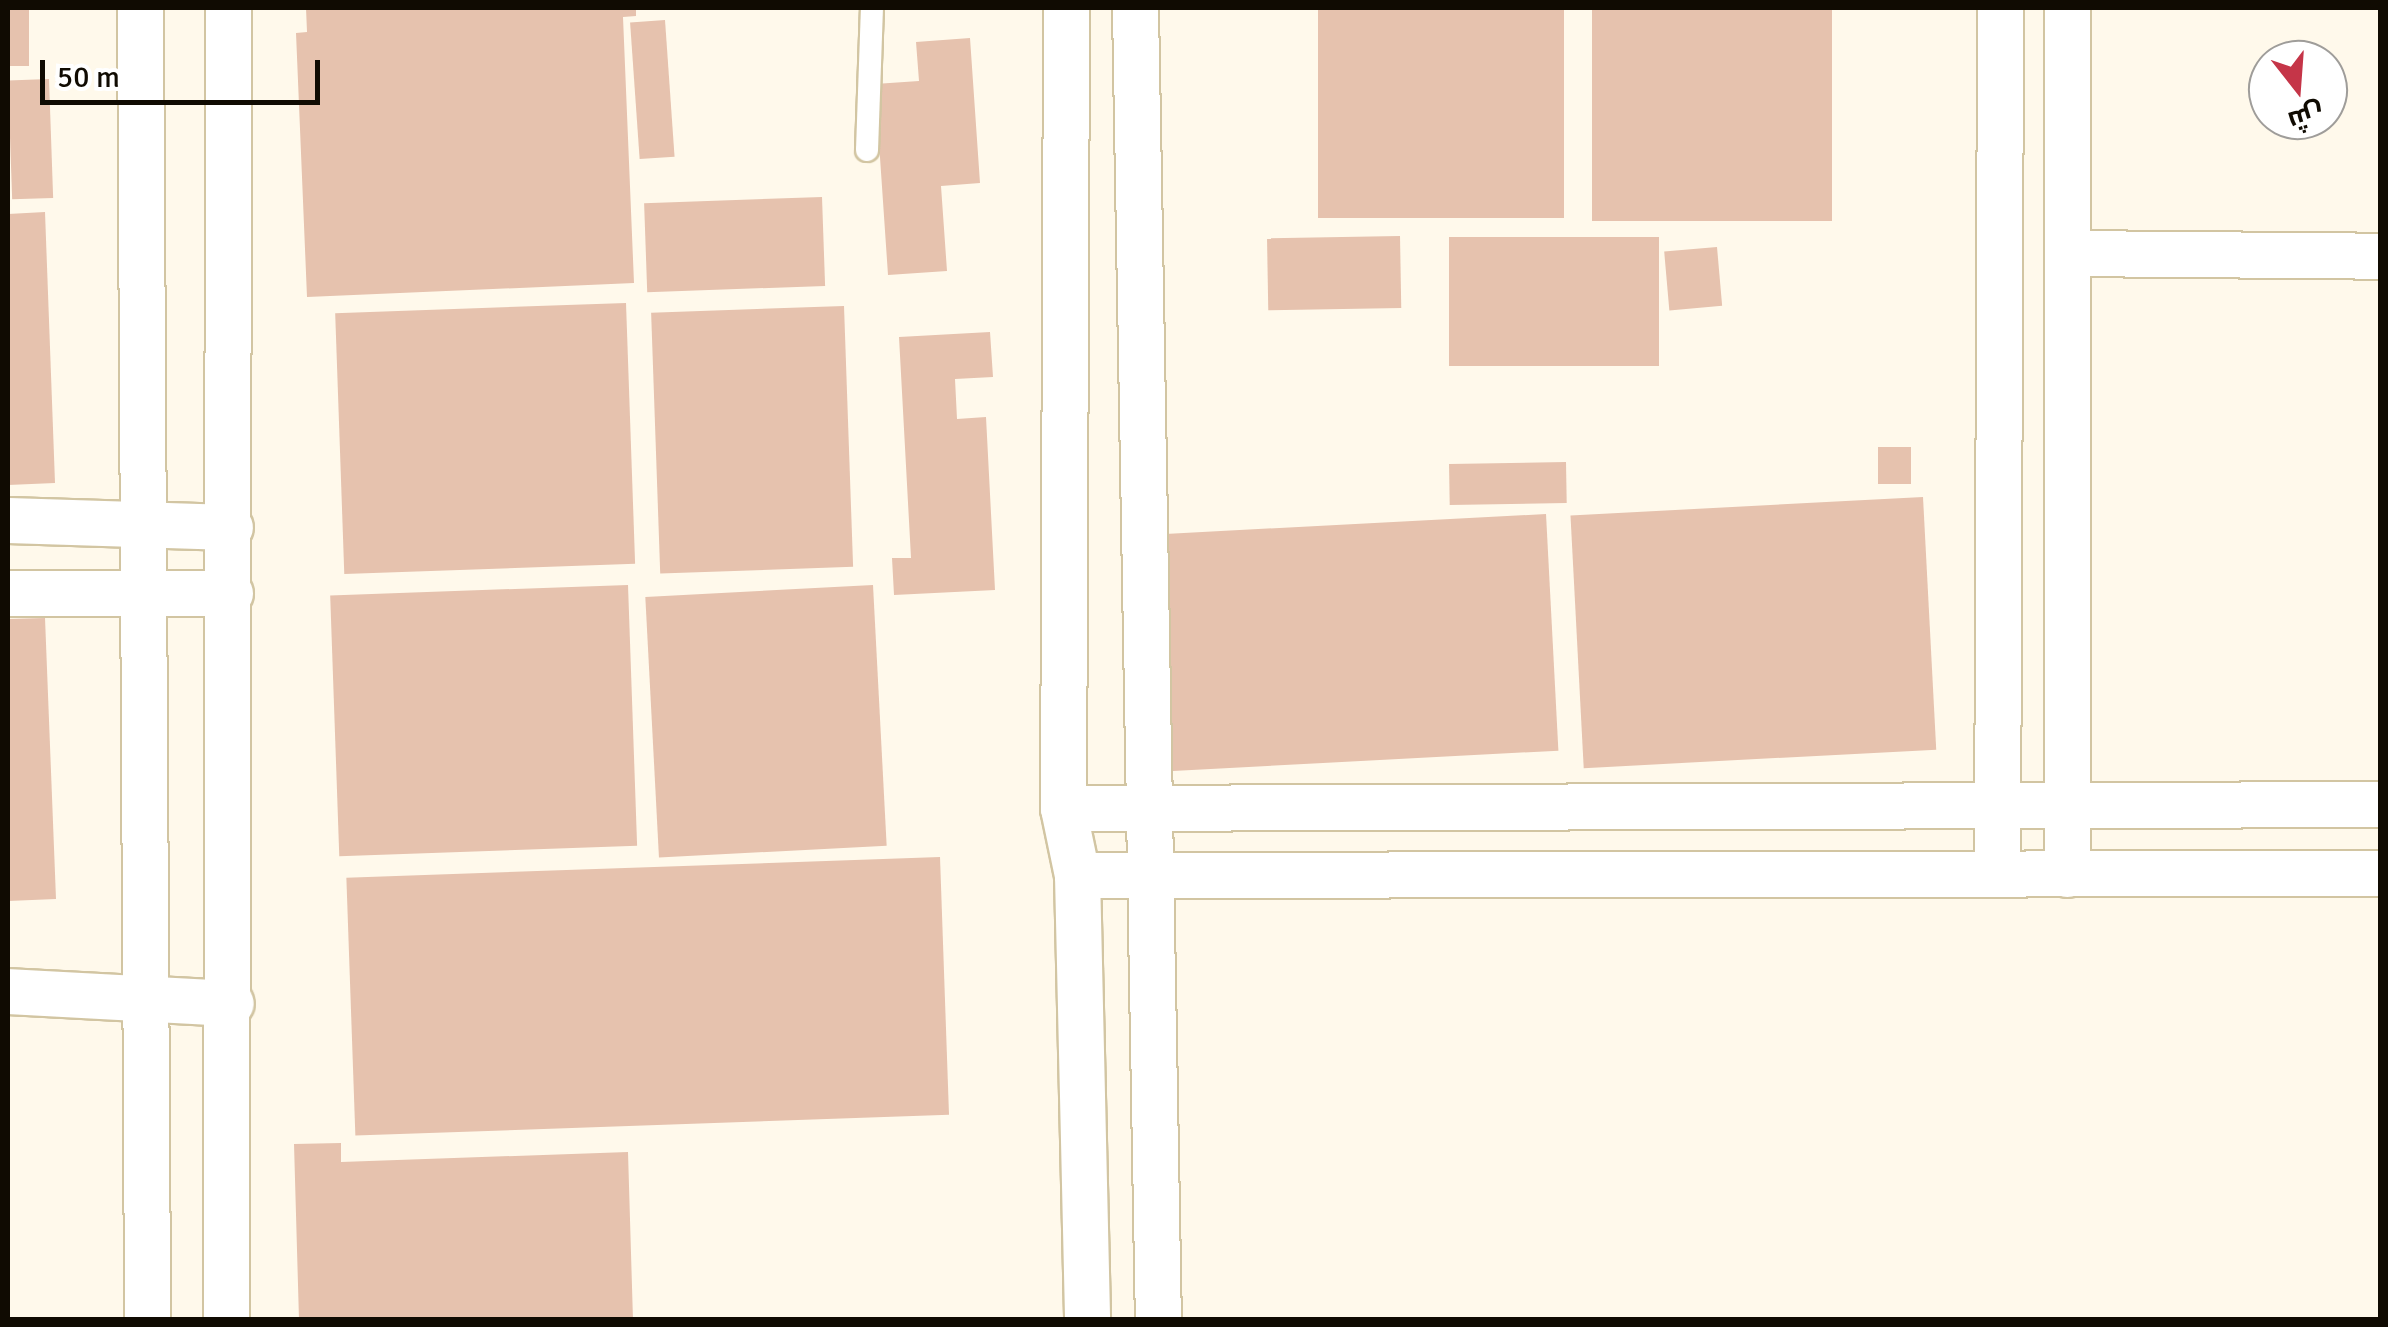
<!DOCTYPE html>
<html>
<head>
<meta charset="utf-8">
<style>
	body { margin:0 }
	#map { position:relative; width:2388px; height:1327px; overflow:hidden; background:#fff9eb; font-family:Signika,Cairo,sans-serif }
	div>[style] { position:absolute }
	.building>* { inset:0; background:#e6c2ae; transform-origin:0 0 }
	.roads { filter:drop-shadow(2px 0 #d2c5a2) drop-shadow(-2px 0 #d2c5a2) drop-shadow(0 2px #d2c5a2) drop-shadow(0 -2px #d2c5a2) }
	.lane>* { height:22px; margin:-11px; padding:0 11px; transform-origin:11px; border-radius:11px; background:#fff }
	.street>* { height:45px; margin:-22.5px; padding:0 22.5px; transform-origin:22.5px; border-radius:22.5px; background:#fff }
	span { translate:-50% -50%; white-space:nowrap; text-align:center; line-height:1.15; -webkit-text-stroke:9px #fff; paint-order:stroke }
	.frame { position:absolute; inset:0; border:10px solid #100b02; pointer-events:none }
	.north { position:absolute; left:2248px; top:40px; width:100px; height:100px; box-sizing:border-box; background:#fff; border:2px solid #9f9d9a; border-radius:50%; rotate:163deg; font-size:28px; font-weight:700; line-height:40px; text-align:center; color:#100b02 }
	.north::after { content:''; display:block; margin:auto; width:35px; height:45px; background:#c53548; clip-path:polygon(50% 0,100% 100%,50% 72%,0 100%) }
	.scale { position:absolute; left:40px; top:60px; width:280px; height:45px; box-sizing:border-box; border:5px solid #100b02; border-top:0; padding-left:12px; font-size:30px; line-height:35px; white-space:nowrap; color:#100b02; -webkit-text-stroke:8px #fff; paint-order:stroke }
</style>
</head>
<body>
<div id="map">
	<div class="building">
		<i style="left:8px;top:8px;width:21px;height:58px"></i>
		<i style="clip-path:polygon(306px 8px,636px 8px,636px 16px,623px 17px,634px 283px,307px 297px,296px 33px,307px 32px)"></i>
		<i style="left:1318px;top:8px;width:246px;height:210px"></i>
		<i style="left:1592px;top:8px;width:240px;height:213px"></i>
		<i style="left:665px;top:20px;width:137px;height:35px;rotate:86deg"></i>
		<i style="clip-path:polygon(970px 38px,980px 183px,941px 186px,947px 271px,888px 275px,875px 84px,919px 81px,916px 42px)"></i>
		<i style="left:49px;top:79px;width:119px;height:41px;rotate:88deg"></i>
		<i style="left:822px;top:197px;width:89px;height:178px;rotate:88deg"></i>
		<i style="clip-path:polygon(45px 212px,55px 483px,8px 485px,8px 214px)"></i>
		<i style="left:1400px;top:236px;width:72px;height:133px;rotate:89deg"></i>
		<i style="left:1449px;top:237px;width:210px;height:129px"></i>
		<i style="left:1717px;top:247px;width:59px;height:53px;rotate:85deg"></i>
		<i style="left:626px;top:303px;width:261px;height:291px;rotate:88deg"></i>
		<i style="left:844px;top:306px;width:261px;height:193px;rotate:88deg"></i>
		<i style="clip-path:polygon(990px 332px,993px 377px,955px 379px,957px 419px,986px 417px,995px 590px,894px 595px,892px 558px,911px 558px,899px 337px)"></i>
		<i style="left:1878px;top:447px;width:33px;height:37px"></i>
		<i style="left:1566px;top:462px;width:41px;height:117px;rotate:89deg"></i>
		<i style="left:1923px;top:497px;width:253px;height:353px;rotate:87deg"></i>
		<i style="left:1546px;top:514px;width:237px;height:386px;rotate:87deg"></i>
		<i style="left:628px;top:585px;width:261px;height:298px;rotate:88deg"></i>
		<i style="left:873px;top:585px;width:261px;height:228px;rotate:87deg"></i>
		<i style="clip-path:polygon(45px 618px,56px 899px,8px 901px,8px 619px)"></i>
		<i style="left:940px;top:857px;width:258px;height:594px;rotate:88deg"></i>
		<i style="clip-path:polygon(341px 1143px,341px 1162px,628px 1152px,633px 1320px,299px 1320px,294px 1144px)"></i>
	</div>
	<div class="roads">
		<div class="lane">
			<i style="left:867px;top:150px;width:142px;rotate:-88deg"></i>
		</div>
		<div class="street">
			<i style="left:140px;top:8px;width:1312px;rotate:89.69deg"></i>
			<i style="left:1066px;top:8px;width:800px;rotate:90.21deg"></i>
			<i style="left:1063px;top:808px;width:68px;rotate:78.2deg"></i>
			<i style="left:1077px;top:875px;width:445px;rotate:88.7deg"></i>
			<i style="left:1135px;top:8px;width:1312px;rotate:89deg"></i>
			<i style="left:2067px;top:8px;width:866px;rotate:90deg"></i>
			<i style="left:2067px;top:253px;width:313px;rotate:0.5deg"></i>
			<i style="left:8px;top:520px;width:222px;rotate:1.8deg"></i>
			<i style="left:8px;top:593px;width:222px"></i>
			<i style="left:1063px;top:808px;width:1317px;rotate:-0.17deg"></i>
			<i style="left:1997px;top:874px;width:866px;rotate:-89.8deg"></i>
			<i style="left:1077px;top:875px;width:1303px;rotate:-0.09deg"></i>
			<i style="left:8px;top:991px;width:223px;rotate:3.1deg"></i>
			<i style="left:226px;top:1320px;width:1312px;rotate:-89.91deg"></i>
		</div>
	</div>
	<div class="frame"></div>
	<div class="north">ش</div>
	<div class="scale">50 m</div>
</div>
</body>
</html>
